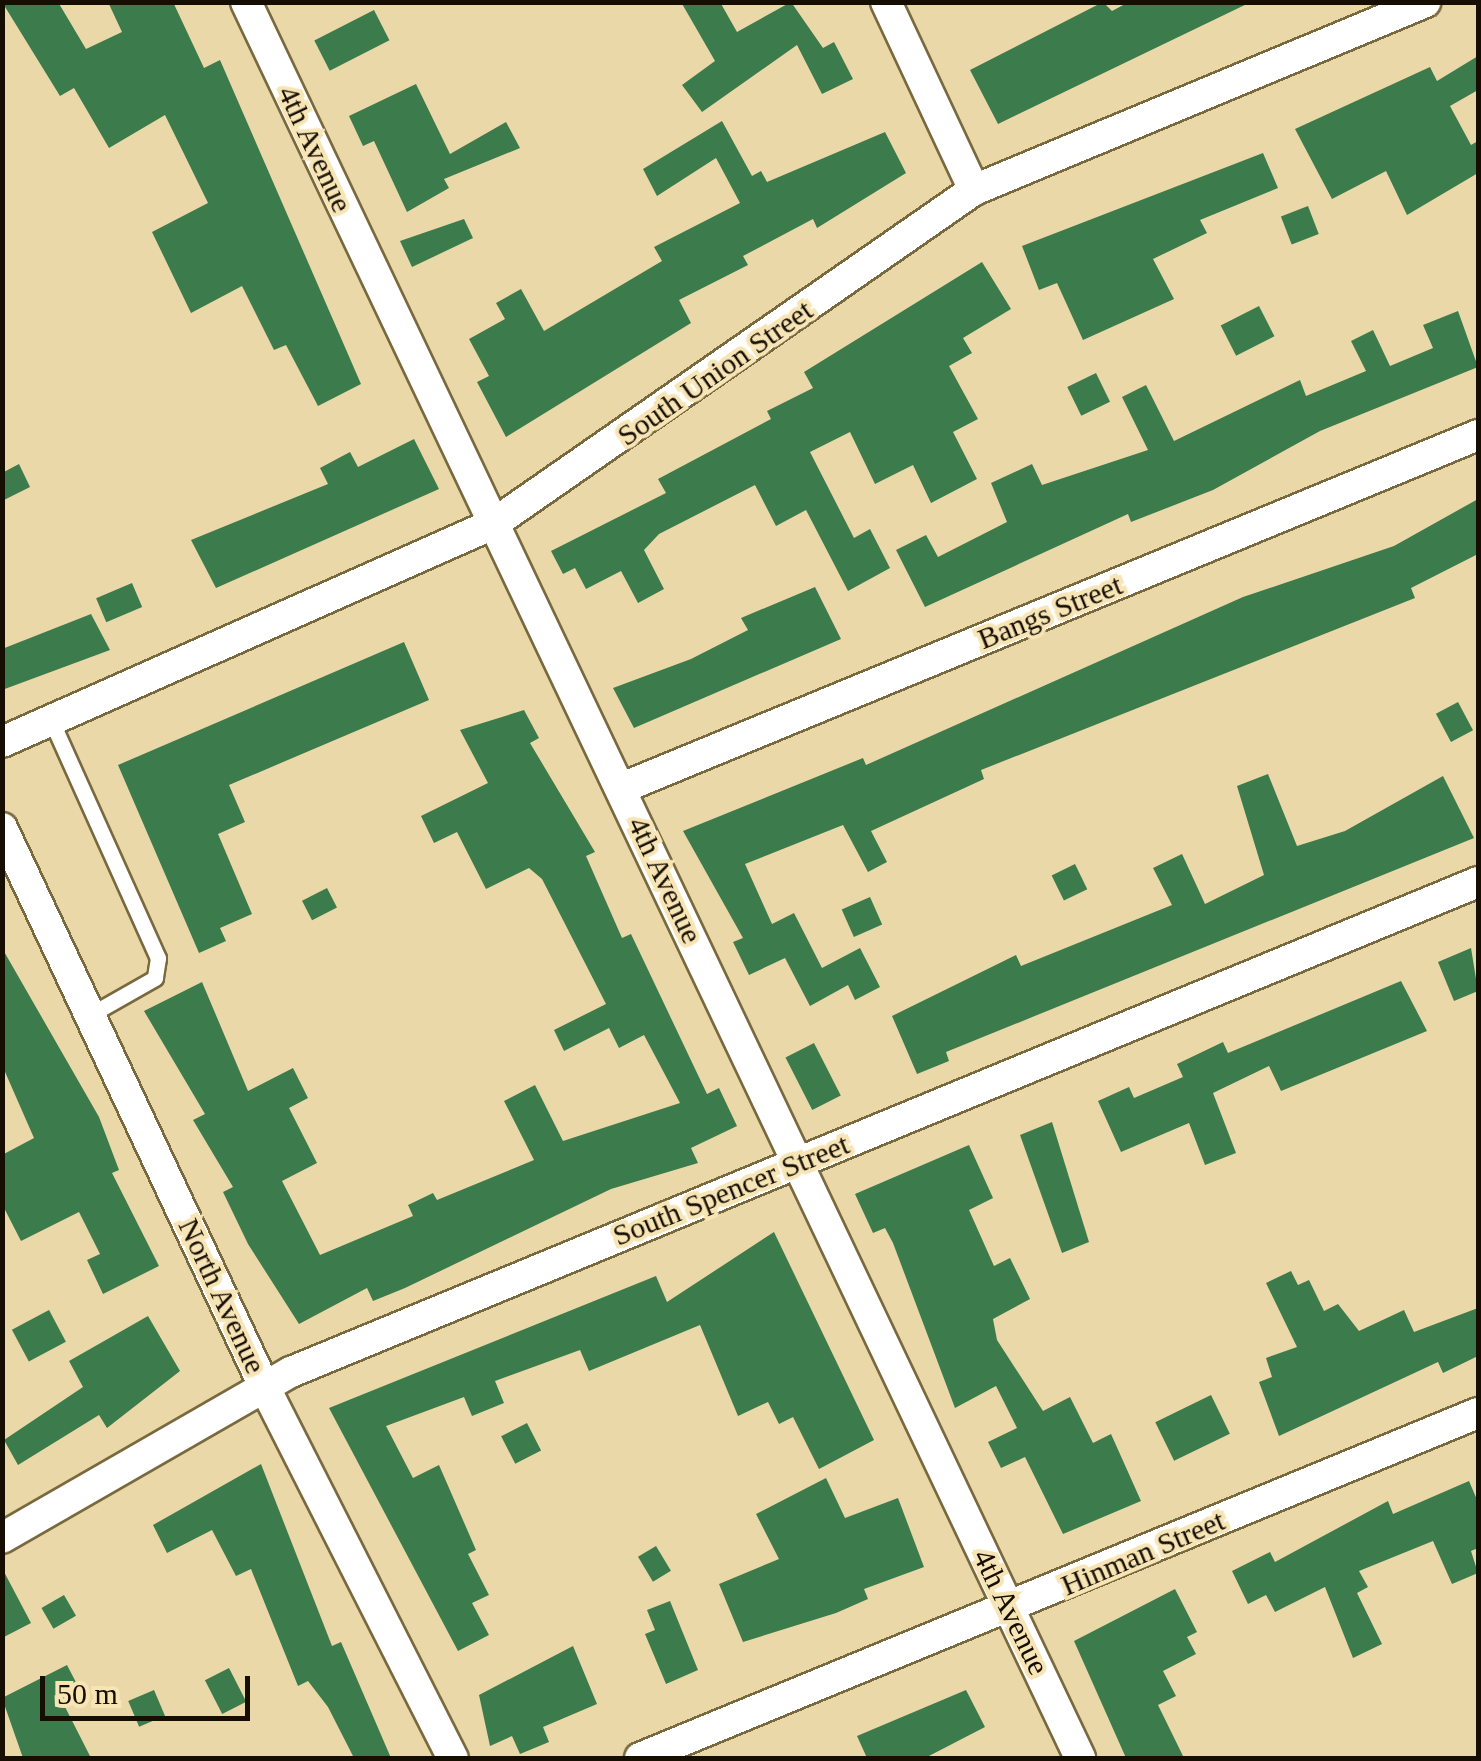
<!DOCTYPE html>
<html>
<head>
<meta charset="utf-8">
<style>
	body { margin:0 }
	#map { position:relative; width:1481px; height:1761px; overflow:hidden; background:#ead8a9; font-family:Georgia,serif }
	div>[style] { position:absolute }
	.building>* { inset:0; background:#3c7b4b; transform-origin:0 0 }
	.roads { filter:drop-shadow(2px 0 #79693e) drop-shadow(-2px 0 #79693e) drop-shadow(0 2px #79693e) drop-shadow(0 -2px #79693e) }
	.service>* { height:15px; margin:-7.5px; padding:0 7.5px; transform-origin:7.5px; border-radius:7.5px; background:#fff }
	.minor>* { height:30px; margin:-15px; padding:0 15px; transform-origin:15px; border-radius:15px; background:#fff }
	span { translate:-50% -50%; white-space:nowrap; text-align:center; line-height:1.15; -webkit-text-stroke:8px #f7e5b6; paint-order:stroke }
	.street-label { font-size:30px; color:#150e01 }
	.frame { position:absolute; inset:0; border:5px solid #150e01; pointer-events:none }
	.scale { position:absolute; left:40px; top:1676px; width:210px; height:45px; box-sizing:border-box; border:5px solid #150e01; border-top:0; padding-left:12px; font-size:30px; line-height:35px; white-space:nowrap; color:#150e01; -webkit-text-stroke:8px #f7e5b6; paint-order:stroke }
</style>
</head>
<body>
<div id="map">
	<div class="building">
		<i style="clip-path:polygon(2px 2px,58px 2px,86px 49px,122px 32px,108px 2px,173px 2px,204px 68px,220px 60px,361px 384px,318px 406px,286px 345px,274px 350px,242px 286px,191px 313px,152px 232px,208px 203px,165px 115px,109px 148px,74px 88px,60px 96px)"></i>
		<i style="clip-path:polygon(681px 2px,720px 2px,737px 32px,791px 2px,823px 48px,834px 42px,853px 79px,822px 94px,797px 45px,702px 112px,682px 85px,715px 61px)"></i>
		<i style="clip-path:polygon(1103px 2px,1112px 11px,1129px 2px,1251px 2px,998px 124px,970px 70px)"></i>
		<i style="left:374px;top:10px;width:34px;height:67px;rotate:63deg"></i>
		<i style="clip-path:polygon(1478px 56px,1478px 90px,1450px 106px,1471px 145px,1478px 141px,1478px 173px,1407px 215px,1386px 171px,1332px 199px,1295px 129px,1430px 67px,1437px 81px)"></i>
		<i style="clip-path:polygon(416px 84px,450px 154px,506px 122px,520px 148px,444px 179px,449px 188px,407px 212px,374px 141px,363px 146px,349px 116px)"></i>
		<i style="clip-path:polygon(722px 121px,752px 176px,761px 171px,767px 182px,885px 132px,906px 173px,817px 228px,813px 219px,743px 256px,748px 265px,679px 300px,691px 323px,506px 437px,477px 382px,489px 376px,469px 339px,505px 319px,496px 303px,521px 289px,544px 331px,662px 261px,654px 247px,740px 203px,716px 158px,657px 196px,643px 169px)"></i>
		<i style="clip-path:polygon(1263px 153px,1278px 188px,1200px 220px,1207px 233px,1153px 259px,1174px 299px,1083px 340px,1057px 283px,1039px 290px,1022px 246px)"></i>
		<i style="left:1308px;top:206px;width:30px;height:29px;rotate:69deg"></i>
		<i style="clip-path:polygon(464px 219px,473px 238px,412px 267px,400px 241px)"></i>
		<i style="clip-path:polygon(982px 262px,1011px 309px,963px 338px,972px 353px,949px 366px,978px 419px,953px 432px,977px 479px,931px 503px,913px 465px,875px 484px,850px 432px,810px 452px,854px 538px,870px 529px,890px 568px,848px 591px,806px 510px,776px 526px,755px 485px,659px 534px,644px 550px,664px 589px,638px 603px,621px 571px,586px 589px,575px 568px,563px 574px,551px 551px,666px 493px,658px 479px,771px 419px,767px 411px,813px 388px,804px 372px)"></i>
		<i style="left:1259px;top:306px;width:34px;height:43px;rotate:63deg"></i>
		<i style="clip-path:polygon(1458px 311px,1478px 367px,1320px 431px,1213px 490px,1131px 522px,1128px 514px,925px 607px,896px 550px,926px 535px,938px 557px,1007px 522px,991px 483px,1032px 464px,1042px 485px,1148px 450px,1122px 397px,1146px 385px,1174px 441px,1300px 380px,1306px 396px,1366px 371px,1351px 341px,1373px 330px,1390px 366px,1433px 348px,1423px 325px)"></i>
		<i style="left:1096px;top:373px;width:32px;height:32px;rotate:64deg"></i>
		<i style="clip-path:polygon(414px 439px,439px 489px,216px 588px,191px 540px,328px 484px,320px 468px,350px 452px,358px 467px)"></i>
		<i style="clip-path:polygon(19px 464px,30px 487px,2px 501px,2px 473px)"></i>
		<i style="clip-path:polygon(1478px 499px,1478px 554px,1411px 588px,1415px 598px,981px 770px,984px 779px,871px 831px,887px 862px,868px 872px,843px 825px,745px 864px,772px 924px,794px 913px,822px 968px,860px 948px,880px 987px,855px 1000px,848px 985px,810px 1006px,785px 958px,749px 975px,733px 942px,743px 938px,683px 831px,863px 758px,866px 765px,1243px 597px,1394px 546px)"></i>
		<i style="left:132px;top:583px;width:26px;height:39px;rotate:67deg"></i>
		<i style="clip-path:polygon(815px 587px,841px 639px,634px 728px,613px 688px,691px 659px,748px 630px,741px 618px)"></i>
		<i style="clip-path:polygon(91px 614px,110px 650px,2px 690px,2px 649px)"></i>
		<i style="clip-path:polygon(404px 642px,429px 700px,229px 785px,245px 822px,218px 834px,252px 914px,220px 928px,226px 941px,199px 953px,118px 765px)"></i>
		<i style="left:1458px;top:702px;width:32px;height:25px;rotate:62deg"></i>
		<i style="clip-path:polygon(524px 710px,539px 738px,530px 743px,595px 852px,586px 856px,622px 938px,631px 934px,707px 1094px,719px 1088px,737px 1126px,691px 1148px,698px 1163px,611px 1189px,405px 1288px,373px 1301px,367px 1288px,299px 1324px,248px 1244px,223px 1192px,233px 1187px,193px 1120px,205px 1114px,144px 1011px,202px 982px,248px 1091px,293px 1068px,308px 1098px,289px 1108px,317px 1163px,282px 1181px,320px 1255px,413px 1216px,408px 1205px,433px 1193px,437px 1200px,534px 1160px,504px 1101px,535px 1085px,563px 1141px,680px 1103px,644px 1035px,619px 1048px,609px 1028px,564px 1051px,554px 1030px,606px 1004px,542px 879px,529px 868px,486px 889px,457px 832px,434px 843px,421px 816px,488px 783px,460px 730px)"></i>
		<i style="clip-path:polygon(1268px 774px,1297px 846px,1345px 831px,1443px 776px,1474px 838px,946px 1052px,949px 1061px,917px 1074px,892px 1016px,1016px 955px,1021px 966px,1172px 905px,1153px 868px,1182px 854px,1205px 904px,1264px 875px,1237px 786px)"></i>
		<i style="left:1075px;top:864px;width:28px;height:26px;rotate:64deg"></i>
		<i style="left:327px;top:888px;width:22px;height:28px;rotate:63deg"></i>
		<i style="left:870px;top:897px;width:30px;height:31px;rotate:66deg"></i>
		<i style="clip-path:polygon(2px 948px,99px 1117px,119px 1170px,112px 1173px,159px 1266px,103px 1294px,87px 1260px,100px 1254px,79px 1212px,21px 1241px,2px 1204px,2px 1155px,34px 1138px,2px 1065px)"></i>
		<i style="clip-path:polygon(1471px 948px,1478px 991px,1454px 1001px,1438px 962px)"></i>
		<i style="clip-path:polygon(1401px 981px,1427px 1031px,1281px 1091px,1269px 1066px,1213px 1093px,1236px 1153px,1205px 1165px,1189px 1123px,1121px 1152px,1098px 1101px,1129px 1087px,1134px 1098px,1183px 1077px,1177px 1064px,1223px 1042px,1228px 1053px)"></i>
		<i style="left:814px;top:1043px;width:59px;height:32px;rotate:63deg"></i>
		<i style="clip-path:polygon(1052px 1122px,1089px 1242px,1062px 1253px,1020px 1135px)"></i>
		<i style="clip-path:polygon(969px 1145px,993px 1198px,969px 1210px,994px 1266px,1010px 1258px,1030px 1299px,993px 1319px,997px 1340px,1043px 1411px,1070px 1397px,1093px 1443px,1111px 1434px,1141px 1501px,1063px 1534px,1025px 1457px,1001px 1468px,988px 1442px,1017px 1428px,996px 1386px,955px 1408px,893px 1243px,885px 1228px,873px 1233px,855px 1194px)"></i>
		<i style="clip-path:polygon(774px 1232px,874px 1440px,819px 1469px,793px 1417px,779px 1424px,768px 1402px,738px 1416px,700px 1325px,589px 1371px,580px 1350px,495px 1381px,504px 1403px,472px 1416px,464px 1397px,386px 1426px,413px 1478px,439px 1465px,476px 1550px,468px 1554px,489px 1595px,472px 1603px,489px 1635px,458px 1651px,329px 1408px,656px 1276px,667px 1302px)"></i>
		<i style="clip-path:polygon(1291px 1271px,1298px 1285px,1309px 1280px,1324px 1311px,1338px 1304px,1359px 1331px,1404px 1310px,1414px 1332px,1478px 1308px,1478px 1356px,1443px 1373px,1438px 1362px,1279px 1436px,1259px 1382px,1272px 1377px,1266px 1358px,1297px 1347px,1266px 1283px)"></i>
		<i style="left:49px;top:1310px;width:36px;height:42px;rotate:62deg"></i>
		<i style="clip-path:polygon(148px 1316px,180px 1371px,107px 1428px,99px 1415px,18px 1465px,4px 1440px,83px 1387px,69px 1361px)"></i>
		<i style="left:1211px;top:1395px;width:43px;height:62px;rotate:64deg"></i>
		<i style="left:527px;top:1423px;width:31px;height:29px;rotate:63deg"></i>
		<i style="clip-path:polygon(261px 1464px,332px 1646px,341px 1642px,391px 1758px,354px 1758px,328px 1707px,308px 1681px,298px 1686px,251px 1569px,236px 1576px,212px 1530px,167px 1553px,153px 1525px)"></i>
		<i style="clip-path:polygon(826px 1478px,845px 1518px,898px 1498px,924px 1567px,864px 1589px,868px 1599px,836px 1613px,743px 1642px,719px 1584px,779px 1559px,756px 1514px)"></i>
		<i style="clip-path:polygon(1469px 1481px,1478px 1502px,1478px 1548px,1471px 1551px,1478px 1573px,1452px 1584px,1433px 1541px,1359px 1571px,1368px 1587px,1357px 1593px,1382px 1644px,1353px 1658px,1325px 1587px,1275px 1612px,1266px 1595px,1248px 1604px,1232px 1571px,1270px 1552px,1275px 1562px,1388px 1501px,1393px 1514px)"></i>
		<i style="left:656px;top:1546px;width:29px;height:21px;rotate:59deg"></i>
		<i style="clip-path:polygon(2px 1568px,31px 1623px,2px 1638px)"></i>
		<i style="clip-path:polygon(1175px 1589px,1197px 1632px,1187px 1637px,1196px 1654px,1163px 1671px,1176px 1696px,1158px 1705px,1184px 1758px,1126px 1758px,1074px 1641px)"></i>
		<i style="left:64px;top:1595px;width:24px;height:26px;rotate:60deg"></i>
		<i style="clip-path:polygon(670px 1601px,698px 1670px,666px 1684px,645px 1634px,655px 1630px,647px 1610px)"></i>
		<i style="clip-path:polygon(573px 1646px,597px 1704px,543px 1727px,549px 1742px,520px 1754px,512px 1736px,490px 1746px,479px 1695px)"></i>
		<i style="clip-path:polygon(67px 1665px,81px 1692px,62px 1701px,91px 1758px,23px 1758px,2px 1698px)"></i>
		<i style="left:229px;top:1668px;width:38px;height:27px;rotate:63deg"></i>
		<i style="left:154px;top:1690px;width:28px;height:28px;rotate:67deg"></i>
		<i style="clip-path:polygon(966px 1690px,985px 1727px,925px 1758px,867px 1758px,857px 1736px)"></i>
	</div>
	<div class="roads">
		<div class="service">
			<i style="left:51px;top:720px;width:261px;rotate:65.8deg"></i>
			<i style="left:158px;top:958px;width:20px;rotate:99deg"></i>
			<i style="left:155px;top:978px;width:75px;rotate:150.4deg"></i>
		</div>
		<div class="minor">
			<i style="left:246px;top:2px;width:1944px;rotate:64.59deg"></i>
			<i style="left:886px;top:2px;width:208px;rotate:64.9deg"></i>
			<i style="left:2px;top:742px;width:537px;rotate:-23.94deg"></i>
			<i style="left:493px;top:524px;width:586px;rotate:-34.78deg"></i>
			<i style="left:974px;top:190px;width:489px;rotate:-22.6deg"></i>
			<i style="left:622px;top:788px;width:926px;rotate:-22.41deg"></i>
			<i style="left:2px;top:828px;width:616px;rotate:64.85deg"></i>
			<i style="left:264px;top:1386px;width:417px;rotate:63.1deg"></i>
			<i style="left:2px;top:1538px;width:333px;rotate:-29.9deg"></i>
			<i style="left:291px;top:1372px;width:1284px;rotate:-22.43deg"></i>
			<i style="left:640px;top:1758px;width:906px;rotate:-22.38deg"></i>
		</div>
	</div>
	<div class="street-label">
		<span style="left:315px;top:149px;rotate:65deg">4th Avenue</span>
		<span style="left:715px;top:373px;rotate:-35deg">South Union Street</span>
		<span style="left:1050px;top:612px;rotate:-22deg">Bangs Street</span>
		<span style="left:665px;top:880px;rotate:65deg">4th Avenue</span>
		<span style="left:731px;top:1190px;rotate:-22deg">South Spencer Street</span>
		<span style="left:222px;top:1296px;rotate:65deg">North Avenue</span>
		<span style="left:1143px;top:1553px;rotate:-23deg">Hinman Street</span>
		<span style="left:1011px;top:1612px;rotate:64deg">4th Avenue</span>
	</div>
	<div class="frame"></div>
	<div class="scale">50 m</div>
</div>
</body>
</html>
